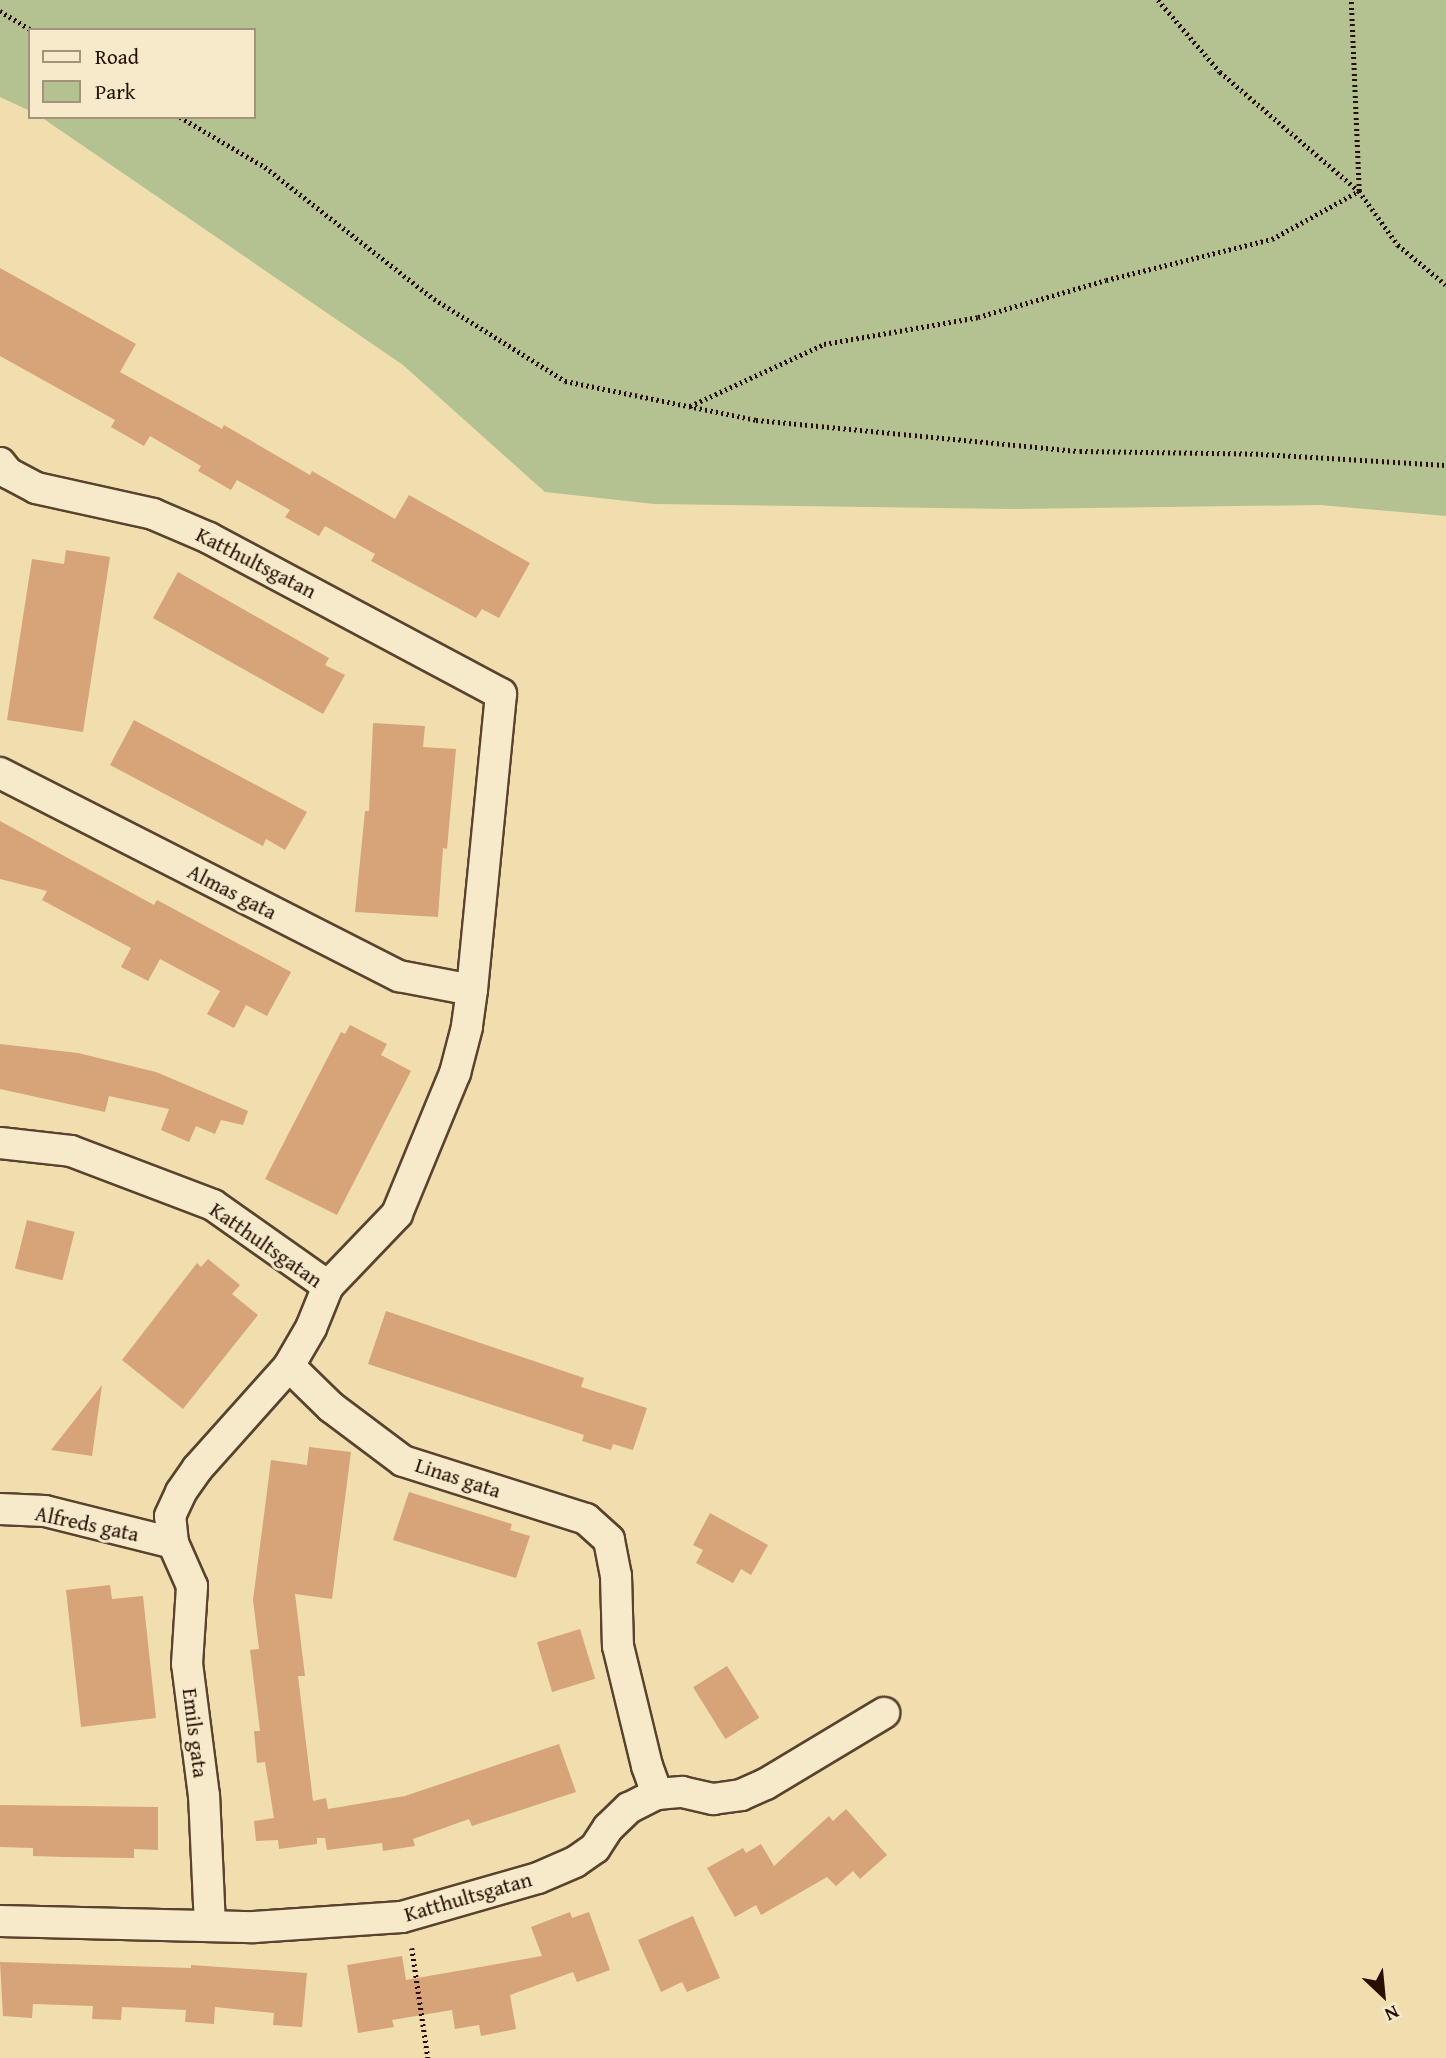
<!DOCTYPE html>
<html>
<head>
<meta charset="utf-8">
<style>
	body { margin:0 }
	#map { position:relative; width:1446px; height:2058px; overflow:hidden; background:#f1deaf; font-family:"Gentium Book Plus",serif }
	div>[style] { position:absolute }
	.green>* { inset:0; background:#b3c290 }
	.building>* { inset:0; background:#d7a378; transform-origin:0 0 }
	.path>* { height:4.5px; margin-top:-2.25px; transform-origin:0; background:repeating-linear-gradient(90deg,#280e03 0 2px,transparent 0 5.5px) }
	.roads { filter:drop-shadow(2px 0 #5a422e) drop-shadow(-2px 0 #5a422e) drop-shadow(0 2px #5a422e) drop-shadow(0 -2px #5a422e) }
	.minor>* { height:30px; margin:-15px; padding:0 15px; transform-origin:15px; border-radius:15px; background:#f6eacb }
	span { translate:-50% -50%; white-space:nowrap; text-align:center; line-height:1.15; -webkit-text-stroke:6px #f6eacb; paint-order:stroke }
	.street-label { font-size:21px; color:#280e03 }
	.legend { position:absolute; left:28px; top:28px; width:228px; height:91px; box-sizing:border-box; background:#f6eacb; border:2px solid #a4927b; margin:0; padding:9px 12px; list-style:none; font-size:21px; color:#280e03 }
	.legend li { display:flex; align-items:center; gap:14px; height:35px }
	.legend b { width:35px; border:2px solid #a4927b }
	.north { position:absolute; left:1348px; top:1960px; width:70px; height:70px; -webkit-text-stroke:5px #f6eacb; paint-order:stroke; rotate:154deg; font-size:19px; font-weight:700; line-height:28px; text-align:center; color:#280e03 }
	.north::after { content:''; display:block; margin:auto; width:24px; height:32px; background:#280e03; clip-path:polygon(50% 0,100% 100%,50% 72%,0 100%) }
</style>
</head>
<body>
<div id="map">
	<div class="green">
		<i style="clip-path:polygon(0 0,1446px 0,1446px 516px,1320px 505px,1011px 509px,654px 504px,545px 492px,403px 365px,41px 117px,254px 117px,254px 30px,30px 30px,30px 111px,0 97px)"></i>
	</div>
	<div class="building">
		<i style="clip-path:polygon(0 268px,136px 344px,120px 372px,222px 429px,224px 425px,310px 475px,312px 471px,395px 519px,409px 495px,530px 563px,499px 618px,482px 609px,476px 618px,371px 561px,375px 554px,325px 526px,319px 536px,285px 517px,290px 510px,237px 480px,231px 490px,198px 471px,201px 466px,150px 436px,144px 446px,111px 427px,115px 420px,0 356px)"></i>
		<i style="clip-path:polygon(66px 550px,110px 557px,83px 732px,7px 720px,32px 559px,64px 564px)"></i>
		<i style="clip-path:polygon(178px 572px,329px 658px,325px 665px,345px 675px,323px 714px,153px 618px)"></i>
		<i style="clip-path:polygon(134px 720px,307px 812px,285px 850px,266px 839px,263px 846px,110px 765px)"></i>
		<i style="clip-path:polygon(373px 723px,425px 726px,423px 747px,456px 749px,447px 849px,443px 848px,438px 917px,355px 912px,365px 811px,369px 811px)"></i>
		<i style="clip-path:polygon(0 821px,154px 905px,157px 900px,291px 972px,267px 1016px,246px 1005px,234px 1028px,207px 1014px,220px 991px,160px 959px,148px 981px,121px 967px,131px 948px,42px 900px,47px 891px,0 879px)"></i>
		<i style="clip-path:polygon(350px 1025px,387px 1044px,381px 1055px,411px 1071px,337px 1215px,265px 1179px,341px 1032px,345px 1034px)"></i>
		<i style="clip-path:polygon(0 1044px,78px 1053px,156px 1072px,248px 1111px,243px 1125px,221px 1120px,215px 1134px,196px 1126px,189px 1142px,161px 1130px,169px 1109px,109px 1096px,105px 1112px,0 1089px)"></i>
		<i style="left:27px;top:1220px;width:49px;height:50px;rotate:14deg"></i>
		<i style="clip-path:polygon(208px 1259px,240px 1285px,232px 1294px,258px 1315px,183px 1409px,122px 1360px,197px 1263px,201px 1267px)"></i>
		<i style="clip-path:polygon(386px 1311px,584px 1378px,581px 1387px,647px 1408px,633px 1450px,613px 1444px,611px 1450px,582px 1441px,584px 1435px,368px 1364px)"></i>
		<i style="clip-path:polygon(102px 1385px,92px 1456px,51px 1450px)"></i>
		<i style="clip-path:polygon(309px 1447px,351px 1452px,332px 1599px,295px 1594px,305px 1676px,298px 1676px,313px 1801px,326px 1798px,328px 1809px,405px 1796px,559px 1744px,576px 1792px,472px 1826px,469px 1819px,413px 1839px,415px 1846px,383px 1851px,382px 1843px,327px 1850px,325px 1838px,317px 1838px,317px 1844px,279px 1849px,278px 1840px,256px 1841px,254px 1821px,274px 1818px,265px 1762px,257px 1763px,254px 1731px,260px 1731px,250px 1650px,259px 1649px,253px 1600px,265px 1507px,271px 1460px,307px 1465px)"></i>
		<i style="clip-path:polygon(409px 1492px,512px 1524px,510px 1530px,530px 1536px,516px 1578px,393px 1540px)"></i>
		<i style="clip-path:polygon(710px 1513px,768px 1545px,751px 1575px,741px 1569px,733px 1583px,696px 1563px,703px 1550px,693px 1545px)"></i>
		<i style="clip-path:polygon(110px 1585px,112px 1599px,143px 1596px,156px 1718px,81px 1727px,66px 1590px)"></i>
		<i style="left:580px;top:1629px;width:52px;height:45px;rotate:73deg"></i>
		<i style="left:727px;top:1666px;width:61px;height:40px;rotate:58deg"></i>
		<i style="clip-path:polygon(0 1805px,158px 1807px,158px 1850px,134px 1849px,134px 1858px,65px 1857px,33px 1856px,33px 1848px,0 1847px)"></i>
		<i style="clip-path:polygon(846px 1809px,887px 1855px,860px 1879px,853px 1871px,836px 1886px,827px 1877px,761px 1915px,756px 1905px,735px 1917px,707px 1868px,743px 1848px,746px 1853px,761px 1844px,774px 1866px,829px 1816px,833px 1821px)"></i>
		<i style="clip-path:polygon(570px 1912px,572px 1918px,589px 1912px,610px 1970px,577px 1982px,573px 1972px,510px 1995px,516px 2029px,481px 2036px,479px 2025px,455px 2029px,452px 2010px,392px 2020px,394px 2027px,358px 2033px,347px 1965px,402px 1956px,406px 1980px,542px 1956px,531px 1927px)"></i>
		<i style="clip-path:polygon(693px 1916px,720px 1978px,687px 1992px,682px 1982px,661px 1992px,638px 1940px)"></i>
		<i style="clip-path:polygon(0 1962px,191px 1968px,191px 1965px,307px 1973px,302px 2027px,273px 2025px,274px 2013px,215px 2007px,214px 2024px,185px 2022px,186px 2010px,122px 2007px,121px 2020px,92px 2019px,93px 2006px,33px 2004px,32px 2018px,3px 2016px)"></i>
	</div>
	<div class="path">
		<i style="left:1158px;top:0;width:95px;rotate:49.3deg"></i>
		<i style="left:1220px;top:72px;width:183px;rotate:40.6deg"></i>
		<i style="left:1359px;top:191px;width:67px;rotate:54.2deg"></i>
		<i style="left:1398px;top:245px;width:62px;rotate:39.8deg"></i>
		<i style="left:0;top:11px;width:37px;rotate:31deg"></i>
		<i style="left:180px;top:117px;width:99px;rotate:30.5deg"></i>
		<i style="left:265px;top:167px;width:214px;rotate:38deg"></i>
		<i style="left:434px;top:299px;width:155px;rotate:32deg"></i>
		<i style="left:565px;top:381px;width:195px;rotate:11.5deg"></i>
		<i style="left:756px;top:420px;width:325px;rotate:5.5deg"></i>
		<i style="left:1080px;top:451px;width:181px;rotate:0.9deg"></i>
		<i style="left:1261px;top:454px;width:185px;rotate:3.4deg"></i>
		<i style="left:690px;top:406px;width:148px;rotate:-24.8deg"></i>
		<i style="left:824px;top:344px;width:156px;rotate:-9.9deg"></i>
		<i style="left:978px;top:317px;width:133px;rotate:-16.1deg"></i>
		<i style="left:1106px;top:280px;width:171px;rotate:-13.9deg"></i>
		<i style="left:1272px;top:239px;width:99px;rotate:-28.9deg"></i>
		<i style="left:1359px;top:191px;width:191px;rotate:-92.4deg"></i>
		<i style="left:412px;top:1948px;width:111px;rotate:81.7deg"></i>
	</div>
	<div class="roads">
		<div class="minor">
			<i style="left:0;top:463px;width:13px;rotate:51deg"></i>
			<i style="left:8px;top:473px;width:32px;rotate:28deg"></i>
			<i style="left:36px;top:488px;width:120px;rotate:12.5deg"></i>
			<i style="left:153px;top:514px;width:61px;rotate:23.2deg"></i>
			<i style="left:209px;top:538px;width:331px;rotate:28.1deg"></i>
			<i style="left:501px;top:694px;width:297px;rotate:95.6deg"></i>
			<i style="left:472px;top:990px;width:37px;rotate:98deg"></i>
			<i style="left:467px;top:1027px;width:48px;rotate:104.6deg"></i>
			<i style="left:455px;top:1073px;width:152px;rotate:112.4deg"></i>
			<i style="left:397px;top:1214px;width:100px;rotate:133.8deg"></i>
			<i style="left:0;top:773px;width:448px;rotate:27deg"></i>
			<i style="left:399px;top:976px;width:74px;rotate:10.9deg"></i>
			<i style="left:0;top:1143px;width:71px;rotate:6.4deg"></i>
			<i style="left:71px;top:1151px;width:152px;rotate:20.8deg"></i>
			<i style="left:213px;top:1205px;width:141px;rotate:35.2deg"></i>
			<i style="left:328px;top:1286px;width:45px;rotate:112deg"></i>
			<i style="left:311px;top:1328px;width:44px;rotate:120.1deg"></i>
			<i style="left:0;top:1509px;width:45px;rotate:2.5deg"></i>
			<i style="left:45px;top:1511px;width:132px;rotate:14deg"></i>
			<i style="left:0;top:1921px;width:254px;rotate:1.4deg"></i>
			<i style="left:254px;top:1927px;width:148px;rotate:-3.9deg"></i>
			<i style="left:402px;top:1917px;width:141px;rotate:-16deg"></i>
			<i style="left:538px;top:1878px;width:40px;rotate:-23.4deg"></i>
			<i style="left:575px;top:1862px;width:24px;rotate:-35deg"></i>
			<i style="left:595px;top:1848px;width:24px;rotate:-57deg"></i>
			<i style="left:608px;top:1828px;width:29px;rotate:-44deg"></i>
			<i style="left:629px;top:1808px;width:31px;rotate:-27deg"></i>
			<i style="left:657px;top:1794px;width:25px;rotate:-5deg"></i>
			<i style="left:682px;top:1792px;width:32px;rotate:13deg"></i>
			<i style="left:713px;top:1799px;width:28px;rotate:-8deg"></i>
			<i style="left:741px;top:1795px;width:27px;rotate:-24deg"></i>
			<i style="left:766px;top:1784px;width:138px;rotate:-31deg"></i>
			<i style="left:210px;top:1926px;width:130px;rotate:-92.6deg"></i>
			<i style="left:204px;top:1796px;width:133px;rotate:-97.3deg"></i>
			<i style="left:187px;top:1664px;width:78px;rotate:-86.3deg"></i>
			<i style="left:192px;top:1586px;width:47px;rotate:-113.8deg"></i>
			<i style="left:173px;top:1543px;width:27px;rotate:-96deg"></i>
			<i style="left:170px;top:1516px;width:26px;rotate:-65deg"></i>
			<i style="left:181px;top:1492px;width:28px;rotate:-55deg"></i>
			<i style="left:197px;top:1469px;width:138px;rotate:-48.2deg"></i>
			<i style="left:289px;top:1366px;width:59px;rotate:44.3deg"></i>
			<i style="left:331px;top:1407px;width:90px;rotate:36.9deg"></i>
			<i style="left:403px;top:1461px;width:192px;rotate:17.6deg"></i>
			<i style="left:586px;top:1519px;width:31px;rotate:42deg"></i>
			<i style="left:609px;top:1540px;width:37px;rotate:79deg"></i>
			<i style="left:616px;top:1576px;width:70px;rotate:88.4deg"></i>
			<i style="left:618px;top:1646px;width:123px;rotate:76.4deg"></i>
			<i style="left:647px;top:1766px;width:30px;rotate:70deg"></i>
		</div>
	</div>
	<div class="street-label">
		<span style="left:256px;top:563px;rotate:27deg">Katthultsgatan</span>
		<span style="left:232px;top:892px;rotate:27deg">Almas gata</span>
		<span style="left:266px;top:1245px;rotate:35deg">Katthultsgatan</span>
		<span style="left:458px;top:1478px;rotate:18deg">Linas gata</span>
		<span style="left:87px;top:1524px;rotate:12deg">Alfreds gata</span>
		<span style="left:195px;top:1733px;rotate:83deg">Emils gata</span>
		<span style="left:468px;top:1897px;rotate:-16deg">Katthultsgatan</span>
	</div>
	<ul class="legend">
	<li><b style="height:9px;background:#f6eacb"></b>Road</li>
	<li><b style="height:19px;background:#b3c290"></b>Park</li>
	</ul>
	<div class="north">N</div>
</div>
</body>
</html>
